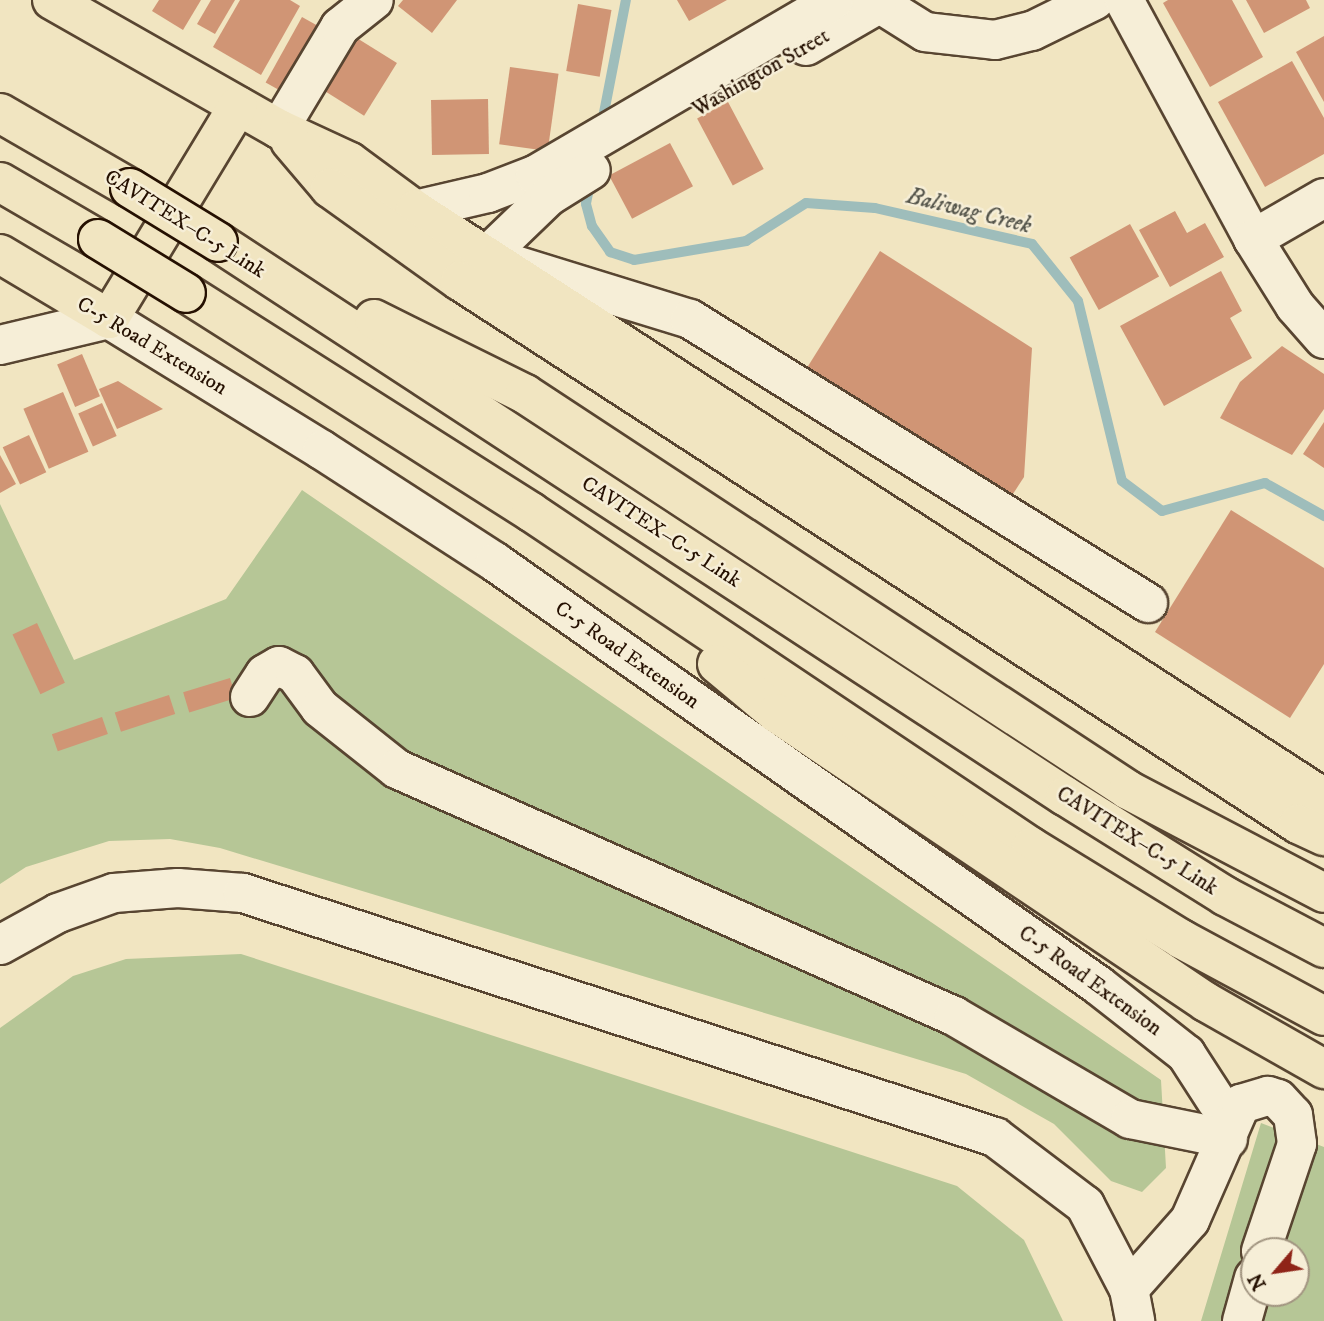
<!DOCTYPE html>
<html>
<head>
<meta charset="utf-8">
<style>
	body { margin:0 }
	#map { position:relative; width:1324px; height:1321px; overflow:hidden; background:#f1e5c1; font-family:"IM FELL DW Pica",serif }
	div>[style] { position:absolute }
	.green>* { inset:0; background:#b6c696 }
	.stream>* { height:10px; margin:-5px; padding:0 5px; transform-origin:5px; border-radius:5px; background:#9ebdbb }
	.building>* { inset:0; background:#d09575; transform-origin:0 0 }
	.roads { filter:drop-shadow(2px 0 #584531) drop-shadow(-2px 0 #584531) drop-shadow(0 2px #584531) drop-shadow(0 -2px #584531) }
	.minor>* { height:38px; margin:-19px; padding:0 19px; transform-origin:19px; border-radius:19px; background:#f6eed7 }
	.major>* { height:38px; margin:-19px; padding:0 19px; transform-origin:19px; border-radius:19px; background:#f1e5c1 }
	.highway>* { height:38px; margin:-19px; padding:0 19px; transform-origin:19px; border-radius:19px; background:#f1e5c1 }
	.bridges { filter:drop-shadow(2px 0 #251001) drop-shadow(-2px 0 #251001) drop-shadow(0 2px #251001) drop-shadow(0 -2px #251001) }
	.highway-bridge>* { height:38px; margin:-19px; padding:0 19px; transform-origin:19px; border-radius:19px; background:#f1e5c1 }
	span { translate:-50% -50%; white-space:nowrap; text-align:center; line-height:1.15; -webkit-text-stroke:5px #f6eed7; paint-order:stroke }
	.street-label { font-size:21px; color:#251001 }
	.water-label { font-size:23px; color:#55554b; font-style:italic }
	.north { position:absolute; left:1240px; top:1237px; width:70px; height:70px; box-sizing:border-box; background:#f6eed7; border:2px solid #a29581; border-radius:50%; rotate:241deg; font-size:19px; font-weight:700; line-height:28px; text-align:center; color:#251001 }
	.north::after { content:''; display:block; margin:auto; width:24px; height:32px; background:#8f2418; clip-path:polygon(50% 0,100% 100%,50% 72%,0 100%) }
</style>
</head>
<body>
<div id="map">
	<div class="green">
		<i style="clip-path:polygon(302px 490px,1161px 1080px,1166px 1168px,1142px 1192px,1111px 1181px,1054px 1124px,966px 1074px,220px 848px,170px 839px,109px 841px,26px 867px,0 884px,0 504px,74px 660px,226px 599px)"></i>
		<i style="clip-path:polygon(241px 954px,957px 1186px,1024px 1240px,1063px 1321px,0 1321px,0 1028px,73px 976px,126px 959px)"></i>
		<i style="clip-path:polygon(evenodd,1261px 1123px,1324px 1147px,1324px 1321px,1201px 1321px,1261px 1123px,1254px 1251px,1296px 1251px,1296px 1293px,1254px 1293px,1254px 1251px)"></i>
	</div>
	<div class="stream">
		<i style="left:602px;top:123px;width:125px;rotate:-79deg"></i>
		<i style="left:590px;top:183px;width:21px;rotate:101deg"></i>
		<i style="left:586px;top:204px;width:23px;rotate:75deg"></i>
		<i style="left:592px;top:226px;width:32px;rotate:55deg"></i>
		<i style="left:610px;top:252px;width:25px;rotate:18deg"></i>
		<i style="left:634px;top:260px;width:114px;rotate:-9.6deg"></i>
		<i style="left:746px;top:241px;width:71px;rotate:-32.3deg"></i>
		<i style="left:806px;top:203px;width:69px;rotate:4.1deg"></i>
		<i style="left:875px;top:208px;width:161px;rotate:12.9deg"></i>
		<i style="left:1032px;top:244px;width:73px;rotate:51.1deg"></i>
		<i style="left:1078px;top:301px;width:185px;rotate:76.3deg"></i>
		<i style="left:1122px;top:481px;width:50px;rotate:36.9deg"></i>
		<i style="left:1162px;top:511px;width:107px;rotate:-15.2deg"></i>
		<i style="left:1265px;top:483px;width:68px;rotate:29.2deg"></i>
	</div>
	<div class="building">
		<i style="clip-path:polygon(159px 0,201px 0,183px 30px,152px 11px)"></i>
		<i style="clip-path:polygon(211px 0,235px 0,215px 34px,197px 24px)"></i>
		<i style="clip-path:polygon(240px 0,290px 0,300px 6px,261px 75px,213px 47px)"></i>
		<i style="clip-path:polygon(403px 0,457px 0,432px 33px,398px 6px)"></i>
		<i style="clip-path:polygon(677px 0,727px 0,689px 21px)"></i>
		<i style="clip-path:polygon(1168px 0,1232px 0,1263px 57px,1210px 87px,1163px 3px)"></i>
		<i style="clip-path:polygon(1246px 0,1306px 0,1310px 8px,1264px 33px)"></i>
		<i style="left:578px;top:4px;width:34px;height:68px;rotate:10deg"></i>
		<i style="left:302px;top:17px;width:23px;height:75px;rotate:29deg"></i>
		<i style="left:352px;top:35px;width:53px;height:62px;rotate:32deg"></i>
		<i style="clip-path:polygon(1324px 36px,1324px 102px,1296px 52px)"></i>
		<i style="clip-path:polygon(1292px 61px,1324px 118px,1324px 154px,1265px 187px,1218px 102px)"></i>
		<i style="left:510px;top:67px;width:49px;height:78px;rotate:8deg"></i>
		<i style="left:488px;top:99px;width:55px;height:57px;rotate:89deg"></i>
		<i style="left:728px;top:102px;width:76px;height:35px;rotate:62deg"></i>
		<i style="left:670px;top:143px;width:49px;height:69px;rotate:62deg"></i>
		<i style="clip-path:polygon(1175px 211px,1187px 233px,1205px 223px,1224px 257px,1170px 287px,1139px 230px)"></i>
		<i style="left:1130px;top:224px;width:60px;height:69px;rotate:61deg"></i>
		<i style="clip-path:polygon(880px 251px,1032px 348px,1024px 477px,1009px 500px,805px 371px)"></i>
		<i style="clip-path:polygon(1221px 271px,1242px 311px,1230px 318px,1252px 358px,1164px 406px,1120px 326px)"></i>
		<i style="clip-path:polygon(1282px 346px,1324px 374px,1324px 409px,1292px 455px,1220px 418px,1240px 382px)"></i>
		<i style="left:82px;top:354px;width:46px;height:27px;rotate:67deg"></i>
		<i style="clip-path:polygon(118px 381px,163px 409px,117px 429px,99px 389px)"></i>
		<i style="left:63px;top:392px;width:65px;height:43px;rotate:67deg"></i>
		<i style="left:102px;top:403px;width:36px;height:26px;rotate:66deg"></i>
		<i style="clip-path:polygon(1324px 422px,1324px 468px,1303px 454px)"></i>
		<i style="left:29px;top:435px;width:41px;height:29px;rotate:65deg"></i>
		<i style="clip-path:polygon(0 455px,16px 484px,0 493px)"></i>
		<i style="clip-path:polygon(1231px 510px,1324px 568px,1324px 664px,1290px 718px,1155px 632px)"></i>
		<i style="left:37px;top:623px;width:66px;height:27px;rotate:65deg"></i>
		<i style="left:230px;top:678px;width:21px;height:49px;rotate:73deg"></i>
		<i style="left:169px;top:695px;width:20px;height:57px;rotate:72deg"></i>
		<i style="left:102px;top:717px;width:18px;height:53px;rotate:71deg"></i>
	</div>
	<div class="roads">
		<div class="minor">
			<i style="left:874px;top:0;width:60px;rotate:32.1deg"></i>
			<i style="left:925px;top:32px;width:70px;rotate:6.5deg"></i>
			<i style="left:995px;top:40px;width:38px;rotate:-14deg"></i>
			<i style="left:1032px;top:31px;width:70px;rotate:-26.2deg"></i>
			<i style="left:1124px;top:0;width:272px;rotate:61.6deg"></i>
			<i style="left:1253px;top:239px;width:79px;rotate:57.9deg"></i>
			<i style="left:1295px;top:306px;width:44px;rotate:48.7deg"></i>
			<i style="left:806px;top:46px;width:82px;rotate:-30deg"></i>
			<i style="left:279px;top:129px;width:119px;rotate:-59.1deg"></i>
			<i style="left:340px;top:27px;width:43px;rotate:-38.5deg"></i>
			<i style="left:397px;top:230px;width:27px;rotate:-48deg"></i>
			<i style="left:415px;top:210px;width:75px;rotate:-13.1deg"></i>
			<i style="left:488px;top:193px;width:50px;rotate:-21deg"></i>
			<i style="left:535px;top:175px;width:346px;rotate:-30.3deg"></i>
			<i style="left:1253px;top:239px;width:82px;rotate:-30deg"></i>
			<i style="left:505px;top:262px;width:194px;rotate:17.1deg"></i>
			<i style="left:690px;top:319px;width:539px;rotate:31.8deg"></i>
			<i style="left:471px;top:271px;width:108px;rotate:-43.9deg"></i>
			<i style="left:549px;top:196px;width:49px;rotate:-31.8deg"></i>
			<i style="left:0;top:345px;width:112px;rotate:-13.4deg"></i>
			<i style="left:109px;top:319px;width:250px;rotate:31.6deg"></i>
			<i style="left:322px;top:450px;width:206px;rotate:32.9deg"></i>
			<i style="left:495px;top:562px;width:737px;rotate:35.05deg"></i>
			<i style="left:1098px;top:985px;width:112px;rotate:38.1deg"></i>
			<i style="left:1186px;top:1054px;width:57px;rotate:57.1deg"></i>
			<i style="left:250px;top:697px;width:27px;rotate:-57deg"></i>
			<i style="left:265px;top:674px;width:16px;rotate:-30deg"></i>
			<i style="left:279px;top:666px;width:18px;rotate:27deg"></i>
			<i style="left:295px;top:674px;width:42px;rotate:53.7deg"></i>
			<i style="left:320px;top:708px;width:98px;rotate:38.4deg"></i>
			<i style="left:397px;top:769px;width:609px;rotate:23.91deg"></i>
			<i style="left:954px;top:1016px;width:204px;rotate:30.3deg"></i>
			<i style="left:1130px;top:1119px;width:100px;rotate:11.5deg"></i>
			<i style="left:0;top:945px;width:66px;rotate:-28.9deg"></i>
			<i style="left:58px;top:913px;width:59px;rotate:-19.7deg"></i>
			<i style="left:114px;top:893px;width:64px;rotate:-4.5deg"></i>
			<i style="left:178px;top:888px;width:65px;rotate:4.4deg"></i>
			<i style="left:243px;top:893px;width:791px;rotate:17.98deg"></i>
			<i style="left:995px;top:1137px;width:113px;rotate:37.1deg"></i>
			<i style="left:1085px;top:1205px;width:95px;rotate:62.4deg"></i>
			<i style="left:1129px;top:1289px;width:33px;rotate:79deg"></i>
			<i style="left:1129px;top:1289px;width:92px;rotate:-48.5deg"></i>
			<i style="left:1190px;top:1220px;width:127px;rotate:-66.3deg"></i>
			<i style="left:1241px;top:1104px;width:28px;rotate:-17deg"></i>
			<i style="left:1268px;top:1096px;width:10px;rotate:17deg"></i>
			<i style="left:1278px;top:1099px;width:22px;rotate:47deg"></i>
			<i style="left:1293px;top:1115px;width:29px;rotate:82deg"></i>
			<i style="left:1297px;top:1144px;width:113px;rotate:108.6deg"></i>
			<i style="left:1242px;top:1321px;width:45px;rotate:-74.4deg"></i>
		</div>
		<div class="major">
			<i style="left:52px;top:0;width:261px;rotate:29.6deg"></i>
			<i style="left:279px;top:129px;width:78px;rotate:24.9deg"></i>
			<i style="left:350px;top:162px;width:81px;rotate:36.4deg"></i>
			<i style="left:415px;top:210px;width:1083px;rotate:32.9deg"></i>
			<i style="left:290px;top:141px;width:62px;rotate:49.6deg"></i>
			<i style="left:330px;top:188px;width:160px;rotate:35.6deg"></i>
			<i style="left:460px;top:281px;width:999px;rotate:32.94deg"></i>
			<i style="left:1298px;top:824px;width:29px;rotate:25deg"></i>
			<i style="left:0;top:254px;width:127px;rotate:30.8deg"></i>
			<i style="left:109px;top:319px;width:249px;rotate:-58.8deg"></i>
		</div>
		<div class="highway">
			<i style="left:0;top:113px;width:150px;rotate:30deg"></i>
			<i style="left:0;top:182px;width:113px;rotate:30.2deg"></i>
			<i style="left:218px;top:242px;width:1012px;rotate:33.19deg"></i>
			<i style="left:1065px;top:796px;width:189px;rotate:32deg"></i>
			<i style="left:1225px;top:896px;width:112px;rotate:27.7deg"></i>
			<i style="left:186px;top:293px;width:409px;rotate:32.4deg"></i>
			<i style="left:531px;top:512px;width:602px;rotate:33.82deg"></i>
			<i style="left:1031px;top:847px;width:176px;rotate:31.5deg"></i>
			<i style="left:1181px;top:939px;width:162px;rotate:28.3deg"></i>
			<i style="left:374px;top:319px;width:169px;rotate:26.4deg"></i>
			<i style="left:525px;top:394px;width:721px;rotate:33.29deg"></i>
			<i style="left:1128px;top:790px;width:221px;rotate:27.7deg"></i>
			<i style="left:717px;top:664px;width:77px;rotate:39.7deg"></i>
			<i style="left:776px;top:713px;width:518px;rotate:33.9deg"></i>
			<i style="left:1206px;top:1002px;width:136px;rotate:29.6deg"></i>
		</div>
	</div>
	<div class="bridges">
		<div class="highway-bridge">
			<i style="left:130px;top:188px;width:103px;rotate:31.5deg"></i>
			<i style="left:98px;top:239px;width:103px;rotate:31.5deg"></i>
		</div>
	</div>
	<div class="street-label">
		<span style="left:761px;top:73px;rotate:-30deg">Washington Street</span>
		<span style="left:185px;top:224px;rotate:32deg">CAVITEX–C-5 Link</span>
		<span style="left:152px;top:346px;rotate:31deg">C-5 Road Extension</span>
		<span style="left:661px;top:532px;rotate:33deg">CAVITEX–C-5 Link</span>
		<span style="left:627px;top:655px;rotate:35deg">C-5 Road Extension</span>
		<span style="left:1137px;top:841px;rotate:32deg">CAVITEX–C-5 Link</span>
		<span style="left:1090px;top:981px;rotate:36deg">C-5 Road Extension</span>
	</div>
	<div class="water-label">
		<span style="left:969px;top:212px;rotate:14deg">Baliwag Creek</span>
	</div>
	<div class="north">N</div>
</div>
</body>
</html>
